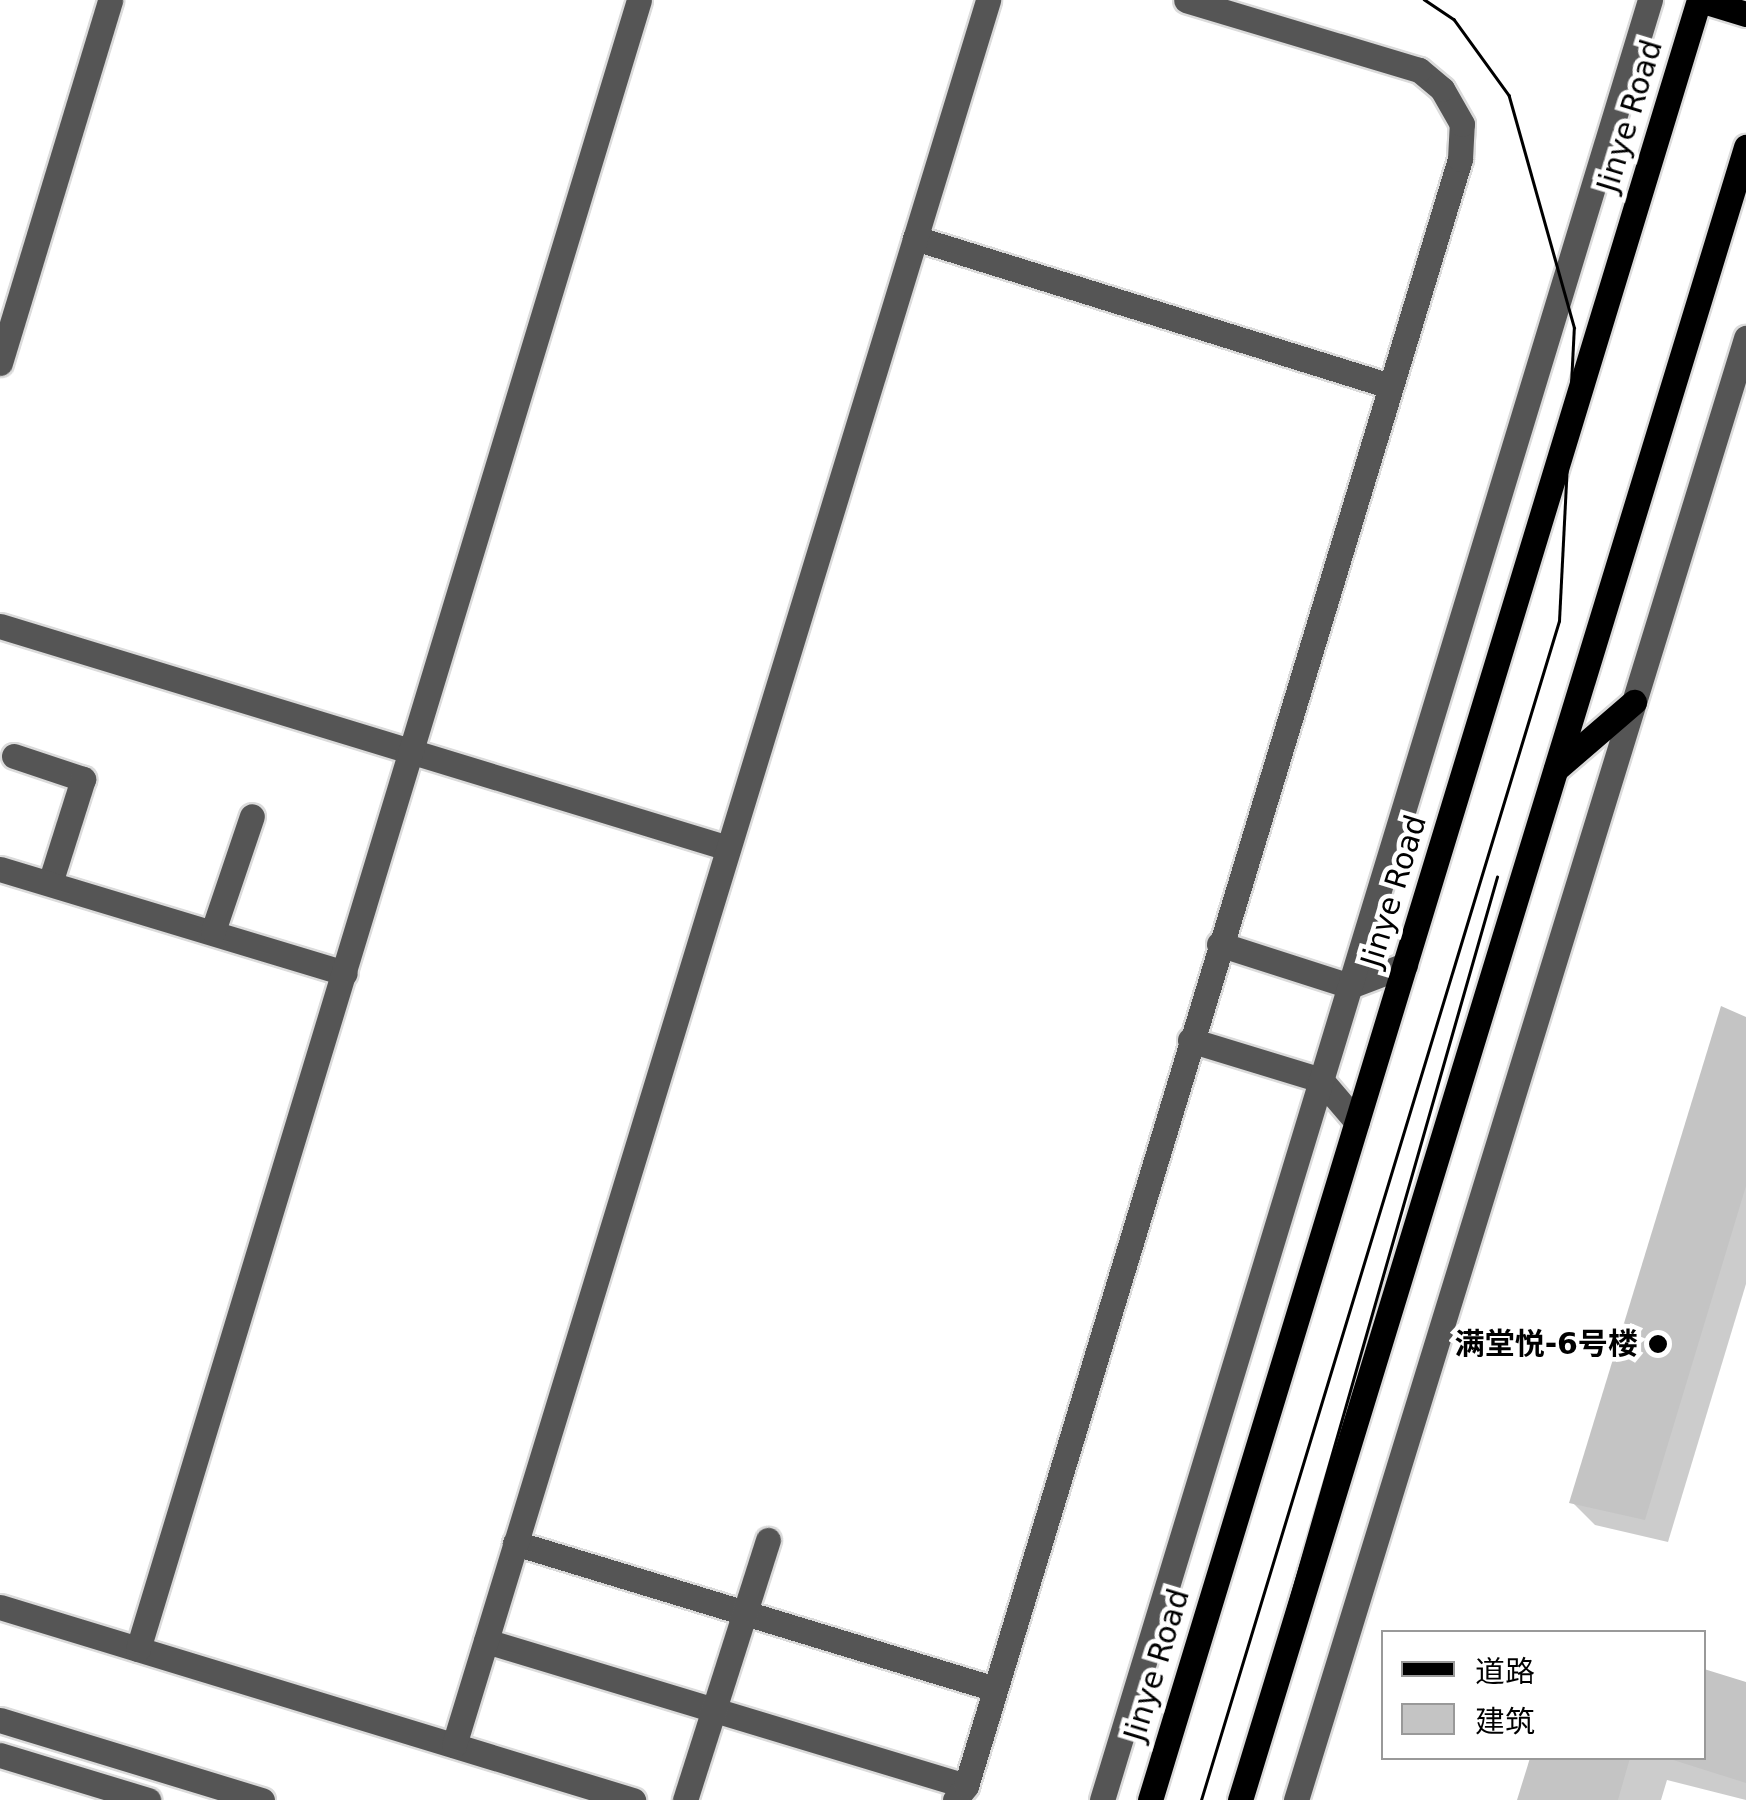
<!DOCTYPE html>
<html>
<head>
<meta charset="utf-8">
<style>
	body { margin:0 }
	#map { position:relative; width:1746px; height:1800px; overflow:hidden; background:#fff; font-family:"DejaVu Sans","Noto Sans SC",sans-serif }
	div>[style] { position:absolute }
	.shadow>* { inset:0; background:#0003 }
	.building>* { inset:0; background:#c4c4c4 }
	.roads { filter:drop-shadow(2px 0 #dbdbdb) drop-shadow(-2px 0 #dbdbdb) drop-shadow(0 2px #dbdbdb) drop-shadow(0 -2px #dbdbdb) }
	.minor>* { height:25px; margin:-12.5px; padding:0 12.5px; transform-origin:12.5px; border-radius:12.5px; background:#555 }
	.major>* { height:25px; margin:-12.5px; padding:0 12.5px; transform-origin:12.5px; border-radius:12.5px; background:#000 }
	.tram>* { height:2.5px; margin:-1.25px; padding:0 1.25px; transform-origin:1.25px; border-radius:1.25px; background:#000 }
	.dots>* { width:28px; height:28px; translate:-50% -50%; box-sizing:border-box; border:5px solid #fff; border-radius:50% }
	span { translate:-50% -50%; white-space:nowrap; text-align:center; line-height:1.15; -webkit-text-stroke:9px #fff; paint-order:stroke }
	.street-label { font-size:30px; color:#000 }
	.poi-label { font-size:30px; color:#000; font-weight:700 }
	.right { translate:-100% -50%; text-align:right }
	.legend { position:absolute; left:1381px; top:1630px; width:325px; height:130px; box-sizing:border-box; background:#fff; border:2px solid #999; margin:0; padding:12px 18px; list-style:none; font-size:30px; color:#000 }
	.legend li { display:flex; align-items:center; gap:20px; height:50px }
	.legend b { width:50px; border:2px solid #999 }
</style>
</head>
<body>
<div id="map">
	<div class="shadow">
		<i style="clip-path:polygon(1746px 1020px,1746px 1284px,1668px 1542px,1595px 1525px,1572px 1502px)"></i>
		<i style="clip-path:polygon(1704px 1672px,1746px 1685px,1746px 1800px,1667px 1780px,1661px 1800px,1520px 1800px,1532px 1758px,1704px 1758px)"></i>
	</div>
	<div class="building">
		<i style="clip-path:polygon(1721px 1006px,1746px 1017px,1746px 1186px,1645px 1520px,1569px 1503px)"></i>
		<i style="clip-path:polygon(1704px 1669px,1746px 1682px,1746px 1783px,1667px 1758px,1704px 1758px)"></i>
		<i style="clip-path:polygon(1530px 1758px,1630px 1758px,1618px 1800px,1517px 1800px)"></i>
	</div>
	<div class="roads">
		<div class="minor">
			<i style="left:915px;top:238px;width:498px;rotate:17.3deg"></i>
			<i style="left:0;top:363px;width:379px;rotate:-73.1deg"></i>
			<i style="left:0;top:626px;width:761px;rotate:16.96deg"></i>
			<i style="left:14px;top:756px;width:73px;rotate:18.4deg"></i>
			<i style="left:83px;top:779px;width:106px;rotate:107.6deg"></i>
			<i style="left:0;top:869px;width:360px;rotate:16.8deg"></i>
			<i style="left:213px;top:931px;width:121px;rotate:-71.3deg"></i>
			<i style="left:1219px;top:944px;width:138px;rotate:17.8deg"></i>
			<i style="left:1350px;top:986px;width:59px;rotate:-20.9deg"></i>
			<i style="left:1190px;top:1040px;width:137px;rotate:17deg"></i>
			<i style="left:1321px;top:1080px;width:55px;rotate:49.4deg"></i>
			<i style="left:515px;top:1543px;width:502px;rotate:16.92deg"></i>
			<i style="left:0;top:1607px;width:662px;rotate:16.96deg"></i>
			<i style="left:486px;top:1641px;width:501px;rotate:16.81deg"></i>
			<i style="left:138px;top:1649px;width:1723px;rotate:-73.1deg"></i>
			<i style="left:0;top:1720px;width:274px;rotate:17deg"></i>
			<i style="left:454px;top:1745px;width:1825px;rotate:-72.98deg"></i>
			<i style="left:0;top:1755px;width:155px;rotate:16.9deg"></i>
			<i style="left:685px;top:1800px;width:273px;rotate:-72.3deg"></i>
			<i style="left:955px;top:1800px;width:18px;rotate:-52deg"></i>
			<i style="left:966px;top:1786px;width:1700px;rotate:-73.11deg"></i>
			<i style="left:1460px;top:159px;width:35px;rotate:-87deg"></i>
			<i style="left:1462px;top:124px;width:40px;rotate:-119.7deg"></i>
			<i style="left:1442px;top:89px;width:30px;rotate:-140deg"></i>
			<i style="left:1419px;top:70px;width:243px;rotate:-163.3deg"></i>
			<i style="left:1102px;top:1800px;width:1882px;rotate:-73.07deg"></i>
			<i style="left:1296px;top:1800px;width:1530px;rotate:-72.89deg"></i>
		</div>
		<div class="major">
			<i style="left:1700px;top:0;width:48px;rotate:16.9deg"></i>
			<i style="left:1556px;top:769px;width:103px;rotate:-40.7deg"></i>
			<i style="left:1150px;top:1800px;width:1882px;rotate:-73.04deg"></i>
			<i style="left:1240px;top:1800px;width:1729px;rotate:-72.98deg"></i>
		</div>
	</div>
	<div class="tram">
		<i style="left:1201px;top:1800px;width:1232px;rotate:-73.11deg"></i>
		<i style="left:1559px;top:621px;width:293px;rotate:-87.1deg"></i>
		<i style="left:1574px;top:328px;width:241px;rotate:-105.7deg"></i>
		<i style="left:1509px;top:96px;width:94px;rotate:-125.9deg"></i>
		<i style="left:1454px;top:20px;width:36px;rotate:-146deg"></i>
		<i style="left:1233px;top:1800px;width:960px;rotate:-74.04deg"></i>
	</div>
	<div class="dots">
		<i style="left:1658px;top:1344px;background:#000"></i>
	</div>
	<div class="street-label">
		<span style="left:1630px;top:116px;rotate:-73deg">Jinye Road</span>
		<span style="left:1394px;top:891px;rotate:-73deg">Jinye Road</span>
		<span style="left:1157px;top:1665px;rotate:-73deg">Jinye Road</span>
	</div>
	<div class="poi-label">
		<span class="right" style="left:1638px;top:1344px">满堂悦-6号楼</span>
	</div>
	<ul class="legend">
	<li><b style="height:12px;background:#000"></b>道路</li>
	<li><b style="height:28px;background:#c4c4c4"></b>建筑</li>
	</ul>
</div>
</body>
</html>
